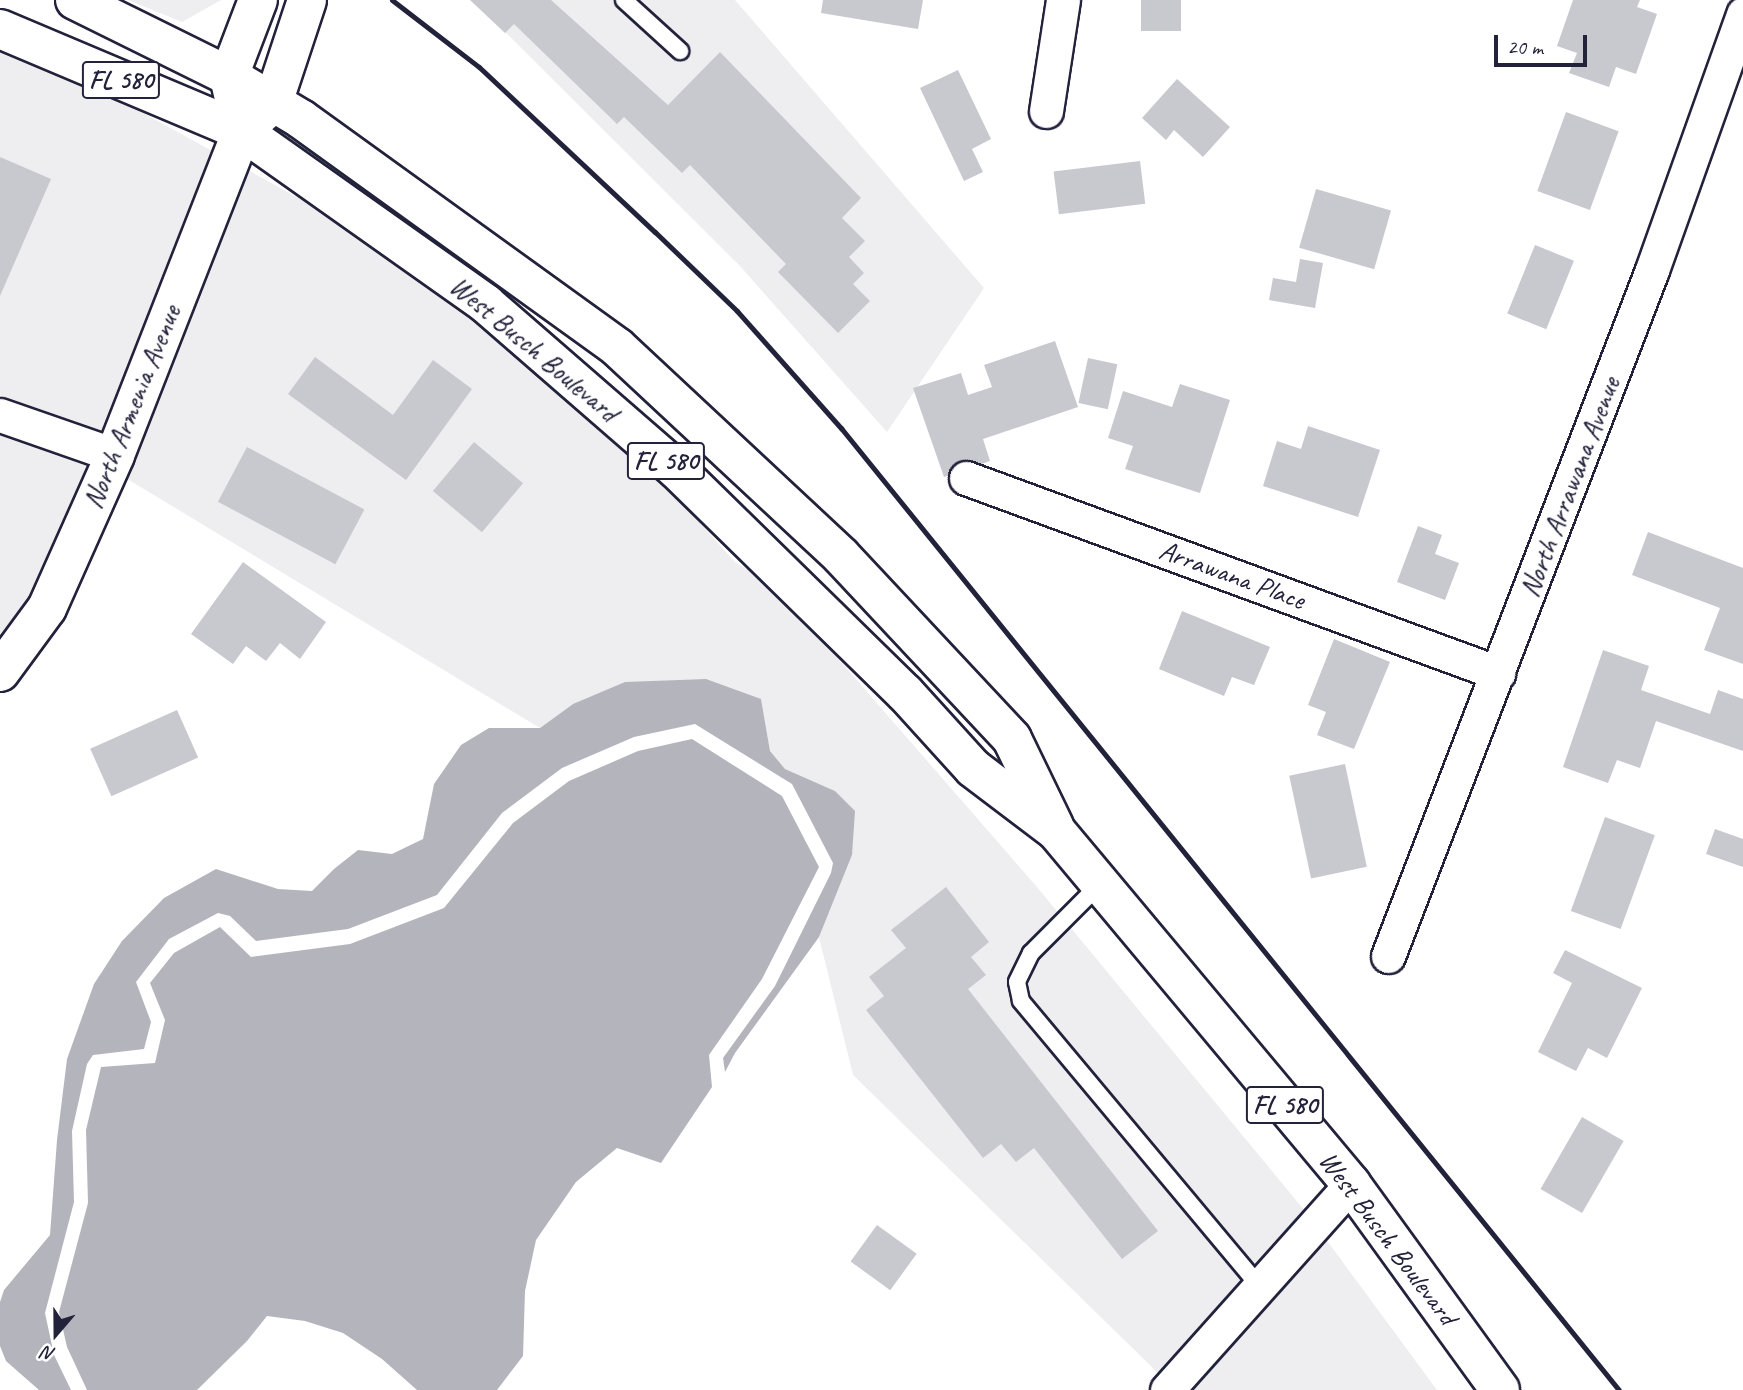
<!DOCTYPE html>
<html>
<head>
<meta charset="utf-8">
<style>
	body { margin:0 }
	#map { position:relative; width:1743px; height:1390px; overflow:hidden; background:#fff; font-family:Caveat,sans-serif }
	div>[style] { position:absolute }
	.built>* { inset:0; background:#eeeef1 }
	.water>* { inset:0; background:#b4b4bc }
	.building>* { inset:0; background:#c8c8cf; transform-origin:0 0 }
	.roads { filter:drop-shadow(2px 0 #22223b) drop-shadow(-2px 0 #22223b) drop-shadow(0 2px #22223b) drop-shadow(0 -2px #22223b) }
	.service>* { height:16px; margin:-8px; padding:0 8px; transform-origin:8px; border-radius:8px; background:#fff }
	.minor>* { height:33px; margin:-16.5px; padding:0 16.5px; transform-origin:16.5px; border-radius:16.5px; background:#fff }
	.secondary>* { height:38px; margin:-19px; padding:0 19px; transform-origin:19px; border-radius:19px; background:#fff }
	.primary>* { height:38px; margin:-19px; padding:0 19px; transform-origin:19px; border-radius:19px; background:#fff }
	.rail>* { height:5px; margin:-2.5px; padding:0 2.5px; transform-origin:2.5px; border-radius:2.5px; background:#22223b }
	span { translate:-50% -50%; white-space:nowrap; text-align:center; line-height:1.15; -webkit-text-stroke:6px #fff; paint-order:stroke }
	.shield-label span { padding:2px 5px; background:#fff; border:2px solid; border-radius:5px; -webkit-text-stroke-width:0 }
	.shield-label { font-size:26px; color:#22223b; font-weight:700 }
	.street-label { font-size:28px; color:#22223b }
	.north { position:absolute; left:21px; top:1299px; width:70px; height:70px; -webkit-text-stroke:5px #fff; paint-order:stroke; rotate:200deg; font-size:19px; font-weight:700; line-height:28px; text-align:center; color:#22223b }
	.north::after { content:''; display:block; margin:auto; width:24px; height:32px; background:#22223b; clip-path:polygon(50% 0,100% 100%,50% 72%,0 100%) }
	.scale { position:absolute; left:1494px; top:35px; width:93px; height:32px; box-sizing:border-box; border:4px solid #22223b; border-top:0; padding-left:9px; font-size:21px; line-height:24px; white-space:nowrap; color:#22223b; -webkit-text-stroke:5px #fff; paint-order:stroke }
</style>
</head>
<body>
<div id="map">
	<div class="built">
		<i style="clip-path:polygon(128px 0,221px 0,182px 22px)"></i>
		<i style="clip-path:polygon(473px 0,735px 0,984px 288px,887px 432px,739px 265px)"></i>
		<i style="clip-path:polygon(0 48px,114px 97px,216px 153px,106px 433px,0 395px)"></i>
		<i style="clip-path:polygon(244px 168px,315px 207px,479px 321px,663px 482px,735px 562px,766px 581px,808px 624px,1037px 887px,1305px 1211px,1159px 1374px,853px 1075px,819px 937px,852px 855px,835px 791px,785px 769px,770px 751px,761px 699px,573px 704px,540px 728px,124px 477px)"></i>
		<i style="clip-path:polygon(0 434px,92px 467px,34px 599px,4px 640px,0 639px)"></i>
		<i style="clip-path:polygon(1325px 1238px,1437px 1390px,1189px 1390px)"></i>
	</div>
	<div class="water">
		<i style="clip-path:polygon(706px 679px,761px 699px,770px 751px,785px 769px,835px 791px,855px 811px,852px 855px,819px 937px,735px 1053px,725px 1072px,723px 1058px,775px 986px,831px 873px,833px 863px,792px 784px,695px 724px,634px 737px,562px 768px,502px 813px,437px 895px,348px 929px,256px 941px,230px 916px,218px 913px,169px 939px,136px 982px,151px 1022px,144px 1049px,93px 1055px,87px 1064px,72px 1131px,74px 1202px,45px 1313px,54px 1355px,71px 1390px,39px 1390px,6px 1361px,0 1346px,0 1302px,4px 1290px,50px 1235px,57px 1140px,67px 1059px,94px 984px,122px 941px,164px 898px,216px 869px,278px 889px,312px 891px,334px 869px,358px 850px,392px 854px,423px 839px,434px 784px,461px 745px,489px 728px,540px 728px,573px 704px,625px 682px)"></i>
		<i style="clip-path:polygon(692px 739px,782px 796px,819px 867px,762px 979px,709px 1055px,712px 1087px,661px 1163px,617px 1148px,576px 1182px,536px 1240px,525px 1291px,523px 1356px,497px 1390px,417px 1390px,382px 1359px,343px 1333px,305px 1321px,267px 1316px,247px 1341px,197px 1390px,87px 1390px,67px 1347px,59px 1312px,88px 1203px,86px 1130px,101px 1067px,155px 1063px,165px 1020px,150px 983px,174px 953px,220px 927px,251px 957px,350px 944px,444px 908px,513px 823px,569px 781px,638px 751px)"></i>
	</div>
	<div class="building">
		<i style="clip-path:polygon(470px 0,551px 0,668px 105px,720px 52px,861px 198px,842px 218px,865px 241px,849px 257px,864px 273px,853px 284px,870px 301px,838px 333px,778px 272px,786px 264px,690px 165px,682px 173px,624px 117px,617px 124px,514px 24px,505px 33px)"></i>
		<i style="clip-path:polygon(823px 0,923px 0,918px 29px,821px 13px)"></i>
		<i style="left:1141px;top:0;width:40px;height:31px"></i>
		<i style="clip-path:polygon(1573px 0,1640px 0,1637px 7px,1657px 14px,1636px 74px,1616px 67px,1609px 87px,1569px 73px,1577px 53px,1557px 46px)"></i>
		<i style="clip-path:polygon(958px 70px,991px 139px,972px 149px,983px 172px,964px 181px,920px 88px)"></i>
		<i style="clip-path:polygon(1177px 79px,1230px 127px,1203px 157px,1174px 130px,1166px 140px,1142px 118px)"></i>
		<i style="left:1566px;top:112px;width:56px;height:84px;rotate:20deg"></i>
		<i style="clip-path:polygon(0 157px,51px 179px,0 296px)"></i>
		<i style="left:1140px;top:161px;width:43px;height:87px;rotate:83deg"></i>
		<i style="left:1316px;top:189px;width:78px;height:61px;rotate:16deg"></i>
		<i style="left:1535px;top:245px;width:42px;height:74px;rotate:22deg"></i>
		<i style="clip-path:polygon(1300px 259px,1323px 263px,1315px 308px,1269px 300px,1273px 278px,1296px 282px)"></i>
		<i style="clip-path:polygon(1055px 341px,1078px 407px,983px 439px,990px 461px,944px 477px,913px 388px,961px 373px,968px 395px,992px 387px,984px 365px)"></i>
		<i style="clip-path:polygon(315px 357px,393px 415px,433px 360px,472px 389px,406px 480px,288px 394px)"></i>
		<i style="left:1088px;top:358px;width:30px;height:46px;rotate:12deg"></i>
		<i style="clip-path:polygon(1180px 384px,1230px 400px,1200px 493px,1125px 469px,1133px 446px,1108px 438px,1123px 391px,1172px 407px)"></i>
		<i style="clip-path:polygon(1308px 426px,1380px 450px,1358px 517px,1263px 486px,1277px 441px,1301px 449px)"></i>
		<i style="left:474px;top:442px;width:64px;height:64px;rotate:40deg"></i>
		<i style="left:247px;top:447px;width:133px;height:62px;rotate:28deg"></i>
		<i style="clip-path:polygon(1418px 526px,1442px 535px,1435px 554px,1459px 563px,1445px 600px,1397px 582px)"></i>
		<i style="clip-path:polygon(1648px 532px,1743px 568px,1743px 664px,1704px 650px,1720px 608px,1632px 575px)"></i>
		<i style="clip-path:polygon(243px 562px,326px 622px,300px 659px,280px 643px,266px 661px,246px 646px,233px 664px,191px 634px)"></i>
		<i style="clip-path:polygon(1182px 611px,1270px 647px,1254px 685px,1232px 677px,1224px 696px,1159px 669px)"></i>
		<i style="clip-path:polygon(1334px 639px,1390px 662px,1354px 749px,1317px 735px,1326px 712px,1308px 705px)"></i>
		<i style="clip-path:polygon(1603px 650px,1649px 666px,1641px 690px,1710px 714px,1718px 690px,1743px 699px,1743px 751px,1656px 721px,1640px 768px,1617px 760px,1608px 783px,1563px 767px)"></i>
		<i style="left:177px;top:710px;width:52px;height:95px;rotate:66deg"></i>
		<i style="left:1345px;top:764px;width:105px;height:57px;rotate:78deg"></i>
		<i style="left:1605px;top:817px;width:53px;height:100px;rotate:20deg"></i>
		<i style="clip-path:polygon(1715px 829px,1743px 839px,1743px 867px,1706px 854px)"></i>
		<i style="clip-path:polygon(946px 887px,989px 942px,971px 957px,986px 975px,968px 989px,1158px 1231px,1122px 1259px,1034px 1148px,1016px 1162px,1001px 1144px,983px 1158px,866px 1010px,884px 996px,869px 977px,906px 948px,891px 930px)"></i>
		<i style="clip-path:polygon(1565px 950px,1642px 988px,1607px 1058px,1588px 1048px,1576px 1071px,1538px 1052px,1572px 983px,1553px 973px)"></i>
		<i style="left:1582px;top:1117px;width:48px;height:83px;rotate:30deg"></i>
		<i style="left:877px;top:1225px;width:49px;height:45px;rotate:36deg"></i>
	</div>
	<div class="roads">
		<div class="service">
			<i style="left:624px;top:0;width:76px;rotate:42.3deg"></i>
			<i style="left:1100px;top:884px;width:98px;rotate:135deg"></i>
			<i style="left:1031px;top:953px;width:32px;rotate:116deg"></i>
			<i style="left:1017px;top:982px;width:19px;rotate:78deg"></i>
			<i style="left:1021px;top:1001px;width:373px;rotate:50.1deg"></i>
		</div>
		<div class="minor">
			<i style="left:1046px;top:111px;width:112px;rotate:-81.3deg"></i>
			<i style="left:0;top:415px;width:122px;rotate:19.2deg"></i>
			<i style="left:966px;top:478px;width:567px;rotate:20.13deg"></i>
			<i style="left:1388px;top:956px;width:735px;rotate:-68.95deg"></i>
			<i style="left:1652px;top:270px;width:272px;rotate:-70.4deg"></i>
			<i style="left:1167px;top:1390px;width:276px;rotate:-48.2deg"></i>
		</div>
		<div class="secondary">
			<i style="left:236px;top:107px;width:32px;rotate:-103deg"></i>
			<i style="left:229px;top:76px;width:81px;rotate:-69.1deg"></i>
			<i style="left:0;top:672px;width:79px;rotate:-53.7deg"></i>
			<i style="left:47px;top:608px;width:167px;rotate:-66deg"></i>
			<i style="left:115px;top:455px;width:348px;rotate:-68.6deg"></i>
			<i style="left:242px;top:131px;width:42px;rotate:-42.1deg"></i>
			<i style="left:273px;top:103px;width:108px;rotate:-71.7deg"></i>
		</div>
		<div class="primary">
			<i style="left:75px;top:0;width:172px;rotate:26.3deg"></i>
			<i style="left:229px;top:76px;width:84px;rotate:30.8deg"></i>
			<i style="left:301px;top:119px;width:390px;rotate:35.8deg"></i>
			<i style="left:617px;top:347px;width:306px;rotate:43deg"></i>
			<i style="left:841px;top:556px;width:250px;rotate:46.9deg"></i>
			<i style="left:1012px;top:739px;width:97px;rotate:64.2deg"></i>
			<i style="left:0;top:29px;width:263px;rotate:22.9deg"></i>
			<i style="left:242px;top:131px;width:299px;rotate:35.3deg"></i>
			<i style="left:486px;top:304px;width:253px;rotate:41deg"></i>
			<i style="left:677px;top:470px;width:319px;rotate:44.4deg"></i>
			<i style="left:905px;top:693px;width:101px;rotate:47.8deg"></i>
			<i style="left:973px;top:768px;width:104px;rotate:37.2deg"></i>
			<i style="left:1056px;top:831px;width:460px;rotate:50.1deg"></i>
			<i style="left:1351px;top:1184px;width:254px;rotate:54.1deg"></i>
		</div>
	</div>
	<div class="rail">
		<i style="left:392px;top:0;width:110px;rotate:37.6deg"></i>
		<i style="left:479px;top:67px;width:241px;rotate:43.2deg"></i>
		<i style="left:655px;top:232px;width:114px;rotate:43.9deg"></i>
		<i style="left:737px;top:311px;width:157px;rotate:48.4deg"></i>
		<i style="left:841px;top:428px;width:1237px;rotate:51.04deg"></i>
	</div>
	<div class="shield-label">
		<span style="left:121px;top:80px">FL 580</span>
		<span style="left:666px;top:461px">FL 580</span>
		<span style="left:1285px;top:1105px">FL 580</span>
	</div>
	<div class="street-label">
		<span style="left:534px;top:349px;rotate:40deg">West Busch Boulevard</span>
		<span style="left:132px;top:407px;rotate:-68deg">North Armenia Avenue</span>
		<span style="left:1570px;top:487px;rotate:-69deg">North Arrawana Avenue</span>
		<span style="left:1232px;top:575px;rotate:20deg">Arrawana Place</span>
		<span style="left:1388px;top:1238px;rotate:53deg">West Busch Boulevard</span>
	</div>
	<div class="north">N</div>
	<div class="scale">20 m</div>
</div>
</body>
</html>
